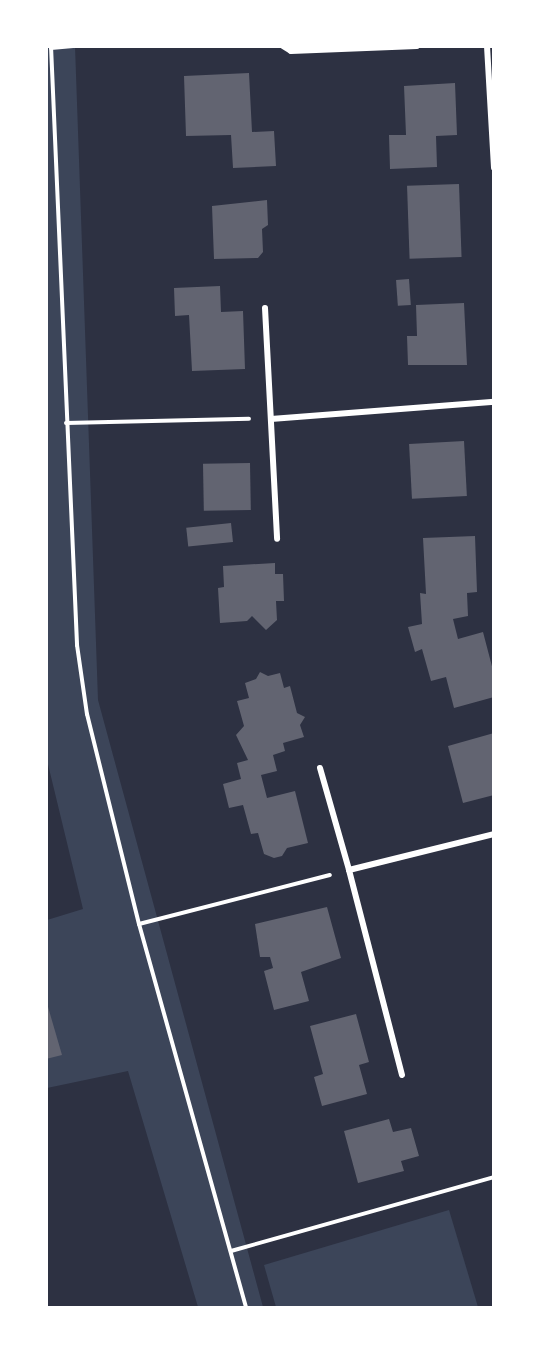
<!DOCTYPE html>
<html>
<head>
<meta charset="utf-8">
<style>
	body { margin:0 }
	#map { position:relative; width:540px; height:1354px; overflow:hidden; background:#2d3142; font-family:"PT Sans Narrow",sans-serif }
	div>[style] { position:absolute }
	.green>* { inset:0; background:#3c4559 }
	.building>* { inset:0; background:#626471; transform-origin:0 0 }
	.path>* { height:4px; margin:-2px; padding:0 2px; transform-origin:2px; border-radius:2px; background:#fff }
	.minor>* { height:6px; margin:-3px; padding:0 3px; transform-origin:3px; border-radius:3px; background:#fff }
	span { translate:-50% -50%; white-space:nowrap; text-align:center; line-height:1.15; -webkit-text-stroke:6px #fff; paint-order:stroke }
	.frame { position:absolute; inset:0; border:48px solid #fff; pointer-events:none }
</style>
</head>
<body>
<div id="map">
	<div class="green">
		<i style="clip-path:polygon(75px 46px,98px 700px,263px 1307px,198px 1307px,128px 1071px,47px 1088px,47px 920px,83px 909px,46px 756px,46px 47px)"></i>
		<i style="clip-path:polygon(449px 1210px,478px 1307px,276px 1307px,264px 1265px)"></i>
	</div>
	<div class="building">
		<i style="clip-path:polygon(249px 73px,252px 132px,274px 131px,276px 166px,233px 168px,231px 135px,186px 136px,184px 76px)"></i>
		<i style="clip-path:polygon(455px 83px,457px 135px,436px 136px,437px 167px,390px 169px,389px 135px,406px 135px,404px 86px)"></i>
		<i style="left:459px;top:184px;width:73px;height:52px;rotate:88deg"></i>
		<i style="clip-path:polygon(267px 200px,268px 225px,262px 229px,263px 252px,258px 258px,214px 259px,212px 206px)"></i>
		<i style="left:409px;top:279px;width:26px;height:13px;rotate:86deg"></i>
		<i style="clip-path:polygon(220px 286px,221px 312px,243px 311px,245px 369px,192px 371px,189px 315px,175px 316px,174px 288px)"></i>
		<i style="clip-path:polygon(464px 303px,467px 365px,408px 365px,407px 336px,417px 336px,416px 305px)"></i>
		<i style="left:464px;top:441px;width:55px;height:55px;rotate:87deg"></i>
		<i style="left:250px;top:463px;width:47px;height:47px;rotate:89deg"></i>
		<i style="left:231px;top:523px;width:19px;height:45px;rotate:84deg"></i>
		<i style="clip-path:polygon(475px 536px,477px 592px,467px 593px,468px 616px,453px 619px,458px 639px,483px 632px,494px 674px,494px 697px,454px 708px,446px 677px,431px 681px,422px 649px,415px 652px,408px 627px,422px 624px,420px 593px,426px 594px,423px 538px)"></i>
		<i style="clip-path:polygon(275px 563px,275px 574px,283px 574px,284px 601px,276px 601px,277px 620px,266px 630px,252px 616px,247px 621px,220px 623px,218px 588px,224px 587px,223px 566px)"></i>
		<i style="clip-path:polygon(260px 672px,268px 676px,280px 673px,284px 688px,290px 686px,297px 713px,305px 717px,300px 725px,304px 737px,283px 743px,285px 751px,273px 755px,277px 771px,261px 775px,267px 798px,295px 791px,308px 843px,287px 848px,282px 856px,274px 858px,264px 854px,258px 833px,251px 834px,243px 805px,229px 808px,223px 784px,241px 779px,237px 763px,248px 760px,236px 735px,244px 726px,237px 701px,249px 698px,245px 683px,256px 679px)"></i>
		<i style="clip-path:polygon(494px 733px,494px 795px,463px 803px,448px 746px)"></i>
		<i style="clip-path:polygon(327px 907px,341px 958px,301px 972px,309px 1001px,274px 1010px,264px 971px,273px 968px,270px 957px,260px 957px,255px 924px)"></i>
		<i style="clip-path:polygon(46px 1000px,62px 1055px,46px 1059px)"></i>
		<i style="clip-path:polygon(356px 1014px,369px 1062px,359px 1065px,367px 1094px,322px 1106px,314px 1077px,323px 1074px,310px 1026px)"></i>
		<i style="clip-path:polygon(389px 1119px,393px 1132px,411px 1128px,419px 1156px,401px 1161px,404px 1171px,358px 1183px,344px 1131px)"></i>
	</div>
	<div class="path">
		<i style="left:51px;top:46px;width:600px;rotate:87.51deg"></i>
		<i style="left:77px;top:645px;width:70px;rotate:81.8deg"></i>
		<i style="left:87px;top:714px;width:216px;rotate:76.1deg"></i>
		<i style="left:139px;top:924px;width:399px;rotate:74.4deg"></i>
		<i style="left:51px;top:48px;width:25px;rotate:-5deg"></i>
		<i style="left:66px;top:423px;width:183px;rotate:-1.3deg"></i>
		<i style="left:139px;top:924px;width:197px;rotate:-14.4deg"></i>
		<i style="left:231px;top:1251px;width:273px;rotate:-15.7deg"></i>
	</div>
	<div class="minor">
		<i style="left:283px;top:46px;width:9px;rotate:32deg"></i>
		<i style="left:291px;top:51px;width:126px;rotate:-2.3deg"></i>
		<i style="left:487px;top:46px;width:122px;rotate:86.7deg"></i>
		<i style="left:265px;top:308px;width:231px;rotate:87deg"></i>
		<i style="left:271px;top:419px;width:224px;rotate:-4.4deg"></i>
		<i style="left:320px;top:768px;width:106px;rotate:74.1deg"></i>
		<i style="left:402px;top:1075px;width:212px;rotate:-104.5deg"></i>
		<i style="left:349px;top:870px;width:149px;rotate:-13.9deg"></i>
	</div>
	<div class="frame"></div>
</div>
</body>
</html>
